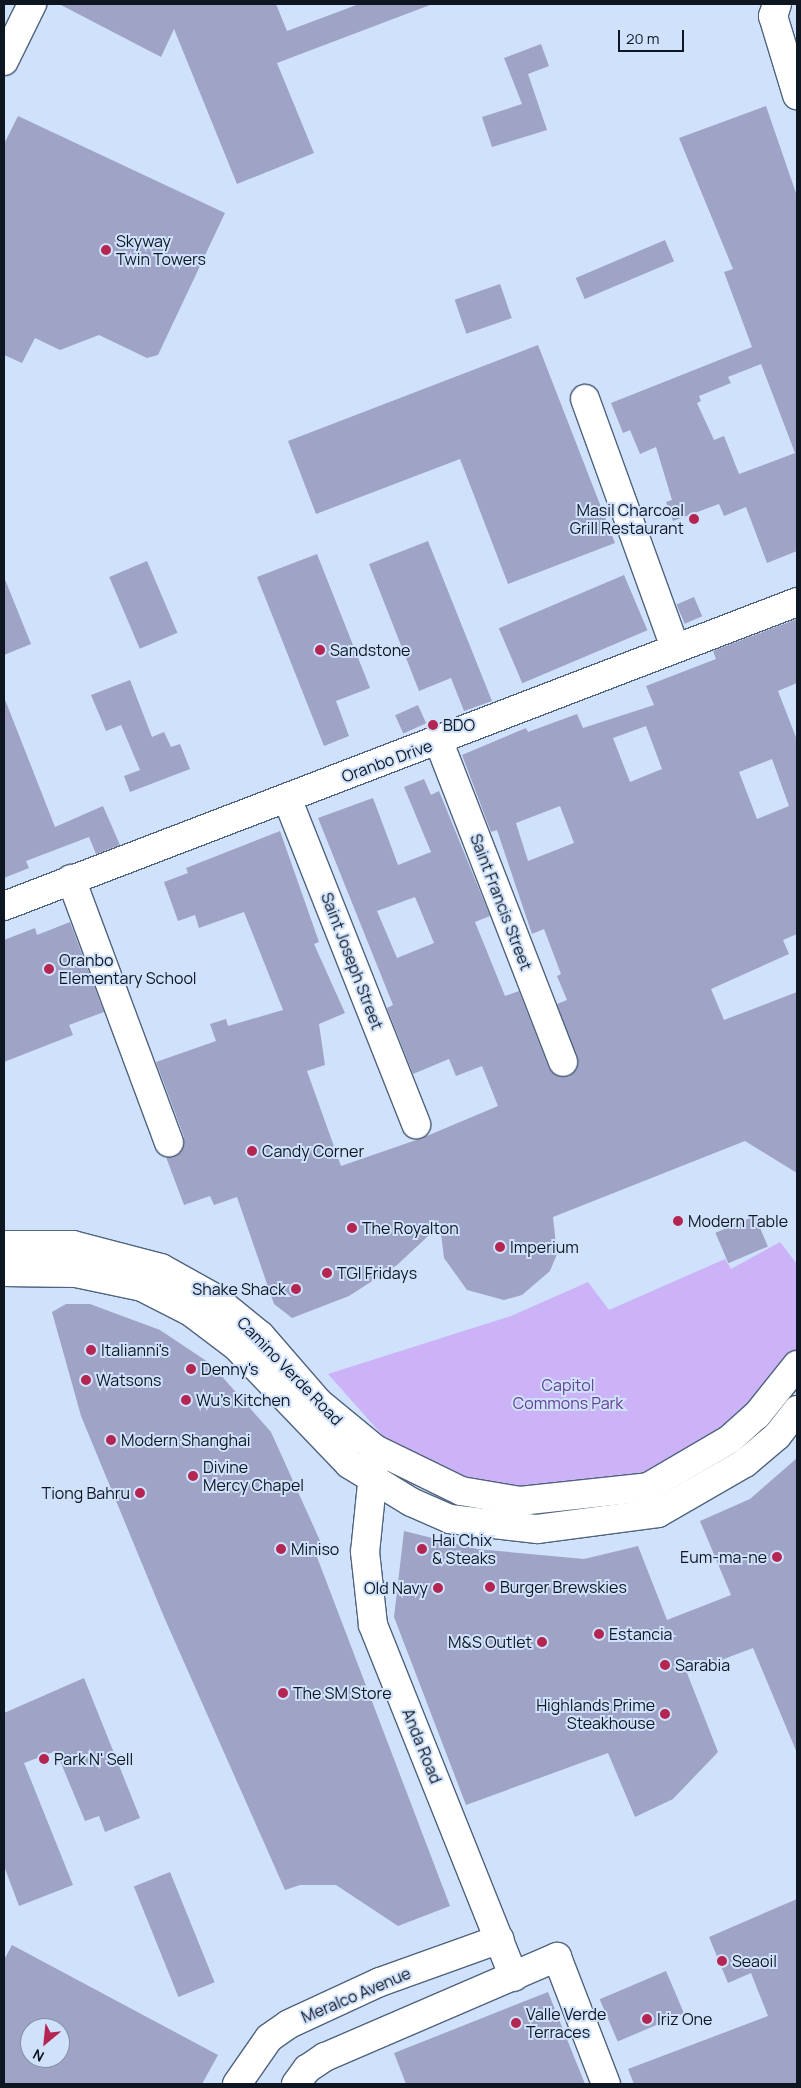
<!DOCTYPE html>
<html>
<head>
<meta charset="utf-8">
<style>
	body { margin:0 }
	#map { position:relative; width:801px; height:2088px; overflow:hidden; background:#d0e2fb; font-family:Manrope,sans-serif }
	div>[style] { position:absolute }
	.green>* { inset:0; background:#ccb3f7 }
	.building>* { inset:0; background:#9fa3c5; transform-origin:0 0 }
	.roads { filter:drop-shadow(1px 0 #4f637e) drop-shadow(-1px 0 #4f637e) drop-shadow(0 1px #4f637e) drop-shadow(0 -1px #4f637e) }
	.minor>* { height:28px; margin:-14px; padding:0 14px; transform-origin:14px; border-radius:14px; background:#fff }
	.major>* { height:28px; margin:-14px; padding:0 14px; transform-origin:14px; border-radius:14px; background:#fff }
	.dots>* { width:14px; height:14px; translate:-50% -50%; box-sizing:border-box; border:2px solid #d0e2fb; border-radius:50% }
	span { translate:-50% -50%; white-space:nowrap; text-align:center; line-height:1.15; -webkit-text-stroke:4px #d0e2fb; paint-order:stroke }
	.poi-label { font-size:16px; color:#0e1621 }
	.left { translate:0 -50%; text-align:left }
	.right { translate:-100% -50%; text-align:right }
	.street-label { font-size:16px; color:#0e1621 }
	.park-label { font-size:16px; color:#654194 }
	.frame { position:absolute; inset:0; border:5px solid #0e1621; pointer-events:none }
	.north { position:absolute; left:20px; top:2018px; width:50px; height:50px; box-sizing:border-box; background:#d0e2fb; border:1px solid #8290a4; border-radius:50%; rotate:208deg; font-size:14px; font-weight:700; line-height:20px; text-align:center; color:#0e1621 }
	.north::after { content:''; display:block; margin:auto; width:18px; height:22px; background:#b52552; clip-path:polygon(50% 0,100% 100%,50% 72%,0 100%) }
	.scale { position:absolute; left:618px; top:30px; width:66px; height:22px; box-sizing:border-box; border:2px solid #0e1621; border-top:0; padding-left:6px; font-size:15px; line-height:18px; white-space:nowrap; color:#0e1621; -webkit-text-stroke:4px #d0e2fb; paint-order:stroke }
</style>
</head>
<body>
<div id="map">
	<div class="green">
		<i style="clip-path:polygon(780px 1242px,797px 1264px,797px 1355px,742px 1414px,686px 1456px,614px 1484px,535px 1490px,467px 1479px,416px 1457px,383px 1436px,328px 1374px,511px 1316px,588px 1282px,609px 1310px,725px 1259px,731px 1269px)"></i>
	</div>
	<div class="building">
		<i style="clip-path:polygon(59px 4px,276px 4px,287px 31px,359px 4px,430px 5px,277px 63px,314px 153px,237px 184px,174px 29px,161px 57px)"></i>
		<i style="clip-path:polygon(541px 44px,549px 66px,528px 74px,547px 130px,492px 147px,482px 117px,522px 104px,504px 58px)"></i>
		<i style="clip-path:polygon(evenodd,766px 106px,797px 196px,797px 551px,767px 563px,746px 507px,724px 516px,719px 504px,673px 521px,666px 502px,672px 500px,656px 447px,640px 454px,630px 430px,623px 433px,611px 403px,752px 347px,724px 272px,733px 269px,679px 138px,766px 106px,761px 364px,795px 453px,739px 474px,724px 436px,714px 440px,697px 403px,701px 401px,699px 396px,731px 383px,728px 377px,761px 364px)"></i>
		<i style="clip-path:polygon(18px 116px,225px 213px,158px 355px,147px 358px,99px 335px,60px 350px,35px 338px,22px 363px,4px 355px,4px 144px)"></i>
		<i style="left:665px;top:240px;width:23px;height:97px;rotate:67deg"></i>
		<i style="left:500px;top:284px;width:36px;height:48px;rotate:71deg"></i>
		<i style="clip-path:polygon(538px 345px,615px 543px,508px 584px,460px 459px,316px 514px,288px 441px)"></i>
		<i style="clip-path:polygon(428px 541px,492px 701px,464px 711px,451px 678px,419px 691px,369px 564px)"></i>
		<i style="clip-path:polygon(317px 554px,370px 688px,336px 701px,349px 736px,324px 746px,257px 577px)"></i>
		<i style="left:147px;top:561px;width:78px;height:41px;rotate:67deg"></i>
		<i style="left:624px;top:575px;width:60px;height:136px;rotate:67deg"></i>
		<i style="clip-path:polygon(4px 577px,31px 644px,4px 655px)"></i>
		<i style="left:694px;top:597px;width:21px;height:19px;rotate:67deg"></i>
		<i style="clip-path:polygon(evenodd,797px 619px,797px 683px,778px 691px,797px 740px,797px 934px,783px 940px,789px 954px,711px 989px,724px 1020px,797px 992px,797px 1173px,745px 1141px,553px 1217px,557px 1254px,550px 1271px,522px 1295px,504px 1300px,467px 1290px,444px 1258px,440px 1225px,397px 1265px,349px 1296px,292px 1318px,274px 1304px,237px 1197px,214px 1205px,210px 1196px,184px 1205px,166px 1157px,181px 1152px,184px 1137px,156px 1062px,216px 1041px,210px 1024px,226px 1019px,228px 1026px,283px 1010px,244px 912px,199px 928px,195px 915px,178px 921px,164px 882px,188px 873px,186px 868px,280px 831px,319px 942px,314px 944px,345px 1013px,319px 1024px,325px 1065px,307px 1071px,341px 1166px,422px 1138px,498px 1106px,482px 1066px,456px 1076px,449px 1059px,413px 1074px,387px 1008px,393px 1005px,318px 818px,373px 798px,398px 865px,431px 852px,404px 787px,424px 779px,431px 795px,439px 791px,490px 916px,475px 922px,505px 996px,519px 991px,549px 1068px,560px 1077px,569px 1076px,578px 1064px,557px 1004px,567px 1000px,557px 976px,561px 974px,544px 929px,532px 934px,497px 830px,491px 832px,462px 755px,526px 728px,528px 732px,577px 714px,583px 728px,654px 705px,646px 686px,716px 659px,713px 651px,797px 619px,646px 726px,662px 769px,630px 782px,613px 738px,646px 726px,797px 619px,772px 759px,789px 806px,757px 819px,739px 772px,772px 759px,797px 619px,560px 806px,574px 843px,528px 861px,516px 823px,560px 806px,797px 619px,415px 897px,434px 943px,397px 958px,377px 911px,415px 897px)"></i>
		<i style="clip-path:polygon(130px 680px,152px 737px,164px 732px,171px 747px,180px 744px,190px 769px,130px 792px,124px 776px,140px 770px,121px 725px,106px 731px,91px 695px)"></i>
		<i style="clip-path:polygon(4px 697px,55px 827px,103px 806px,120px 845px,96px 854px,89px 837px,26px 861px,29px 868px,4px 878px)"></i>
		<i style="left:418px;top:705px;width:20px;height:25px;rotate:66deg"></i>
		<i style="clip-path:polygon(70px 922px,104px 1012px,69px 1025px,73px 1035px,4px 1062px,4px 940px,35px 928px,37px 935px)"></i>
		<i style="left:755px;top:1216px;width:33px;height:43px;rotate:67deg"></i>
		<i style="clip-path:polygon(66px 1304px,90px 1304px,160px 1330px,211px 1364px,271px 1432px,326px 1554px,317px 1557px,450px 1906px,398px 1926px,336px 1885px,300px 1885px,285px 1890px,164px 1617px,81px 1416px,52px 1312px)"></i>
		<i style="clip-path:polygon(797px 1458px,797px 1753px,753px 1648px,687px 1673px,718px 1752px,673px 1799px,635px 1817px,608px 1753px,466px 1805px,394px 1617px,404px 1531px,477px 1549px,584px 1559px,638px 1546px,667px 1620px,731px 1595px,700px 1521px,750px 1499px)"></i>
		<i style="clip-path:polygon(84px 1678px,140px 1818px,105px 1832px,99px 1816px,85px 1821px,56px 1751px,24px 1763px,73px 1885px,19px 1906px,4px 1866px,4px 1713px)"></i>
		<i style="left:170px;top:1872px;width:119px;height:39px;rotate:68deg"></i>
		<i style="clip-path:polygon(797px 1899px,797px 2084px,634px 2084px,628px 2069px,768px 2016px,751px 1973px,728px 1983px,709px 1937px)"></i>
		<i style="clip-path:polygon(evenodd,12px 1945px,218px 2055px,202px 2084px,4px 2084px,4px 1960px,12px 1945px,30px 2028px,60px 2028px,60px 2058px,30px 2058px,30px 2028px)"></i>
		<i style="left:666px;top:1971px;width:46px;height:72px;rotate:67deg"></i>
		<i style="clip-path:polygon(548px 1992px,585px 2084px,406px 2084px,394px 2053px)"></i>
	</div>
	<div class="roads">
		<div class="minor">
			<i style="left:777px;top:4px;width:13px;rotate:108deg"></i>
			<i style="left:773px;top:16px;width:83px;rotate:73.1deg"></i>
			<i style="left:4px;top:61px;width:64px;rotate:-63.8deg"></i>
			<i style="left:585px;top:399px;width:265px;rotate:70.1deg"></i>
			<i style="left:439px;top:742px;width:343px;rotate:68.8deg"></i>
			<i style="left:287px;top:798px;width:351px;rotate:68.4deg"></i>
			<i style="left:71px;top:879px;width:281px;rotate:69.6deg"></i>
			<i style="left:4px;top:906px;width:849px;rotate:-20.97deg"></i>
			<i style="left:4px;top:1245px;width:69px"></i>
			<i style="left:73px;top:1245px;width:91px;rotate:14.6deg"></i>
			<i style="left:161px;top:1268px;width:60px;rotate:29.1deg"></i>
			<i style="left:213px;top:1297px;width:60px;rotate:39deg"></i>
			<i style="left:260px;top:1335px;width:89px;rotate:49.1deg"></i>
			<i style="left:318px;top:1402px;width:74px;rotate:39.5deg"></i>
			<i style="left:375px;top:1449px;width:96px;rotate:26deg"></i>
			<i style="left:461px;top:1491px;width:60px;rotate:9.6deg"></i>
			<i style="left:520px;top:1501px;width:129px;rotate:-6.2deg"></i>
			<i style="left:648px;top:1487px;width:95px;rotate:-30.3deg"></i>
			<i style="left:730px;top:1439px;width:36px;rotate:-42deg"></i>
			<i style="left:757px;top:1415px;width:64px;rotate:-51.3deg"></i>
			<i style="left:4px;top:1272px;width:72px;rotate:0.8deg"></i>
			<i style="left:76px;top:1273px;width:67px;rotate:12deg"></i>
			<i style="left:142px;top:1287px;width:55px;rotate:27deg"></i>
			<i style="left:191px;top:1312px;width:56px;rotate:37.1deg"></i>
			<i style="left:236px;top:1346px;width:163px;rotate:46.2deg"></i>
			<i style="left:349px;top:1464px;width:73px;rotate:31.5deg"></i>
			<i style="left:411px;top:1502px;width:43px;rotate:23.6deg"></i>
			<i style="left:450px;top:1519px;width:88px;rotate:6.6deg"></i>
			<i style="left:537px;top:1529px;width:122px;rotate:-7.5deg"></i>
			<i style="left:658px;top:1513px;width:100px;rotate:-29.9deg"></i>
			<i style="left:745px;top:1463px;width:42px;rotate:-40.2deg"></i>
			<i style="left:777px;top:1436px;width:33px;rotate:-52deg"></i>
			<i style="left:374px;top:1464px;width:88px;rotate:95.8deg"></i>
			<i style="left:365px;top:1552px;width:73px;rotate:83.7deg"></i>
			<i style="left:373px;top:1625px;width:379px;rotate:68.2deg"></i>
			<i style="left:557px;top:1957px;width:136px;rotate:68.9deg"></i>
		</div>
		<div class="major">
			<i style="left:237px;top:2084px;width:56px;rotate:-55.2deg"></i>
			<i style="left:269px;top:2038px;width:24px;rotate:-35deg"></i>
			<i style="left:289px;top:2024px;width:100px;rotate:-24.8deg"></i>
			<i style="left:380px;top:1982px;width:127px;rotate:-19.7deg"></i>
			<i style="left:296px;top:2084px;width:19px;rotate:-54deg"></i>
			<i style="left:307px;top:2069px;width:22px;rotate:-34deg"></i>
			<i style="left:325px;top:2057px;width:253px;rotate:-23.3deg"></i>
		</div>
	</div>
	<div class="dots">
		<i style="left:106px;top:250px;background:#b52552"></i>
		<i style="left:694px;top:519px;background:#b52552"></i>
		<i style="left:320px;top:650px;background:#b52552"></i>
		<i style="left:433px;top:725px;background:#b52552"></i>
		<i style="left:49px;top:969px;background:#b52552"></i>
		<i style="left:252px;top:1151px;background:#b52552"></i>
		<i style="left:678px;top:1221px;background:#b52552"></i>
		<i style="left:352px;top:1228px;background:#b52552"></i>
		<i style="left:500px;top:1247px;background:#b52552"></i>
		<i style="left:327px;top:1273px;background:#b52552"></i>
		<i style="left:296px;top:1289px;background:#b52552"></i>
		<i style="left:91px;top:1350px;background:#b52552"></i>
		<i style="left:191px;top:1369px;background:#b52552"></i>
		<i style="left:86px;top:1380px;background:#b52552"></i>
		<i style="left:186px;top:1400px;background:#b52552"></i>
		<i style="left:111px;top:1440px;background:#b52552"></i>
		<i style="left:193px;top:1476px;background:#b52552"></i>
		<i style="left:140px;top:1493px;background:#b52552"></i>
		<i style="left:281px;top:1549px;background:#b52552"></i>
		<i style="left:422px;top:1549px;background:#b52552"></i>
		<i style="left:777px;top:1557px;background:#b52552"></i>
		<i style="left:490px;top:1587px;background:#b52552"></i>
		<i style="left:438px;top:1588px;background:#b52552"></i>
		<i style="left:599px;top:1634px;background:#b52552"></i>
		<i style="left:542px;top:1642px;background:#b52552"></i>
		<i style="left:665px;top:1665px;background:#b52552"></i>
		<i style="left:283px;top:1693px;background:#b52552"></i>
		<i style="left:665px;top:1714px;background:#b52552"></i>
		<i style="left:44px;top:1759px;background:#b52552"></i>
		<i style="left:722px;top:1961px;background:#b52552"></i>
		<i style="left:647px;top:2019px;background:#b52552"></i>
		<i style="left:516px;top:2023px;background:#b52552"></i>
	</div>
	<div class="poi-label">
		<span class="left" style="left:116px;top:250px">Skyway<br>Twin Towers</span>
		<span class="right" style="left:684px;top:519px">Masil Charcoal<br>Grill Restaurant</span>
		<span class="left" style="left:330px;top:650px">Sandstone</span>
		<span class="left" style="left:443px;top:725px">BDO</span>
		<span class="left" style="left:59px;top:969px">Oranbo<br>Elementary School</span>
		<span class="left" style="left:262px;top:1151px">Candy Corner</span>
		<span class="left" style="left:688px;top:1221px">Modern Table</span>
		<span class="left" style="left:362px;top:1228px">The Royalton</span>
		<span class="left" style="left:510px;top:1247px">Imperium</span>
		<span class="left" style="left:337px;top:1273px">TGI Fridays</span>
		<span class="right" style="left:286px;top:1289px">Shake Shack</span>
		<span class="left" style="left:101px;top:1350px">Italianni's</span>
		<span class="left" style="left:201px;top:1369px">Denny's</span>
		<span class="left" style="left:96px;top:1380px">Watsons</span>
		<span class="left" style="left:196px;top:1400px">Wu's Kitchen</span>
		<span class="left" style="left:121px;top:1440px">Modern Shanghai</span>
		<span class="left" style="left:203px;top:1476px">Divine<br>Mercy Chapel</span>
		<span class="right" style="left:130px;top:1493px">Tiong Bahru</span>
		<span class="left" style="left:432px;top:1549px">Hai Chix<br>&amp; Steaks</span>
		<span class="left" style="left:291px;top:1549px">Miniso</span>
		<span class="right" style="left:767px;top:1557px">Eum-ma-ne</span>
		<span class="left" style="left:500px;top:1587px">Burger Brewskies</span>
		<span class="right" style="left:428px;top:1588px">Old Navy</span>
		<span class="left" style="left:609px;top:1634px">Estancia</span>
		<span class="right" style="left:532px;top:1642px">M&amp;S Outlet</span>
		<span class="left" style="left:675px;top:1665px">Sarabia</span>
		<span class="left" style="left:293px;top:1693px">The SM Store</span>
		<span class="right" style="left:655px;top:1714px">Highlands Prime<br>Steakhouse</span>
		<span class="left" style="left:54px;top:1759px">Park N' Sell</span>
		<span class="left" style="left:732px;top:1961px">Seaoil</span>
		<span class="left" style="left:526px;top:2023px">Valle Verde<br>Terraces</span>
		<span class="left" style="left:657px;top:2019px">Iriz One</span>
	</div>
	<div class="street-label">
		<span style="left:387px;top:761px;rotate:-20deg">Oranbo Drive</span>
		<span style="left:501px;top:902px;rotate:69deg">Saint Francis Street</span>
		<span style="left:352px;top:961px;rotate:69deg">Saint Joseph Street</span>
		<span style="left:290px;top:1371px;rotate:46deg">Camino Verde Road</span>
		<span style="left:422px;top:1746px;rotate:68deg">Anda Road</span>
		<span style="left:356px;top:1995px;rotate:-23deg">Meralco Avenue</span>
	</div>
	<div class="park-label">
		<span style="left:568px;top:1394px">Capitol<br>Commons Park</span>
	</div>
	<div class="frame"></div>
	<div class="north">N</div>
	<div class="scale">20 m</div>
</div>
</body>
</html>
